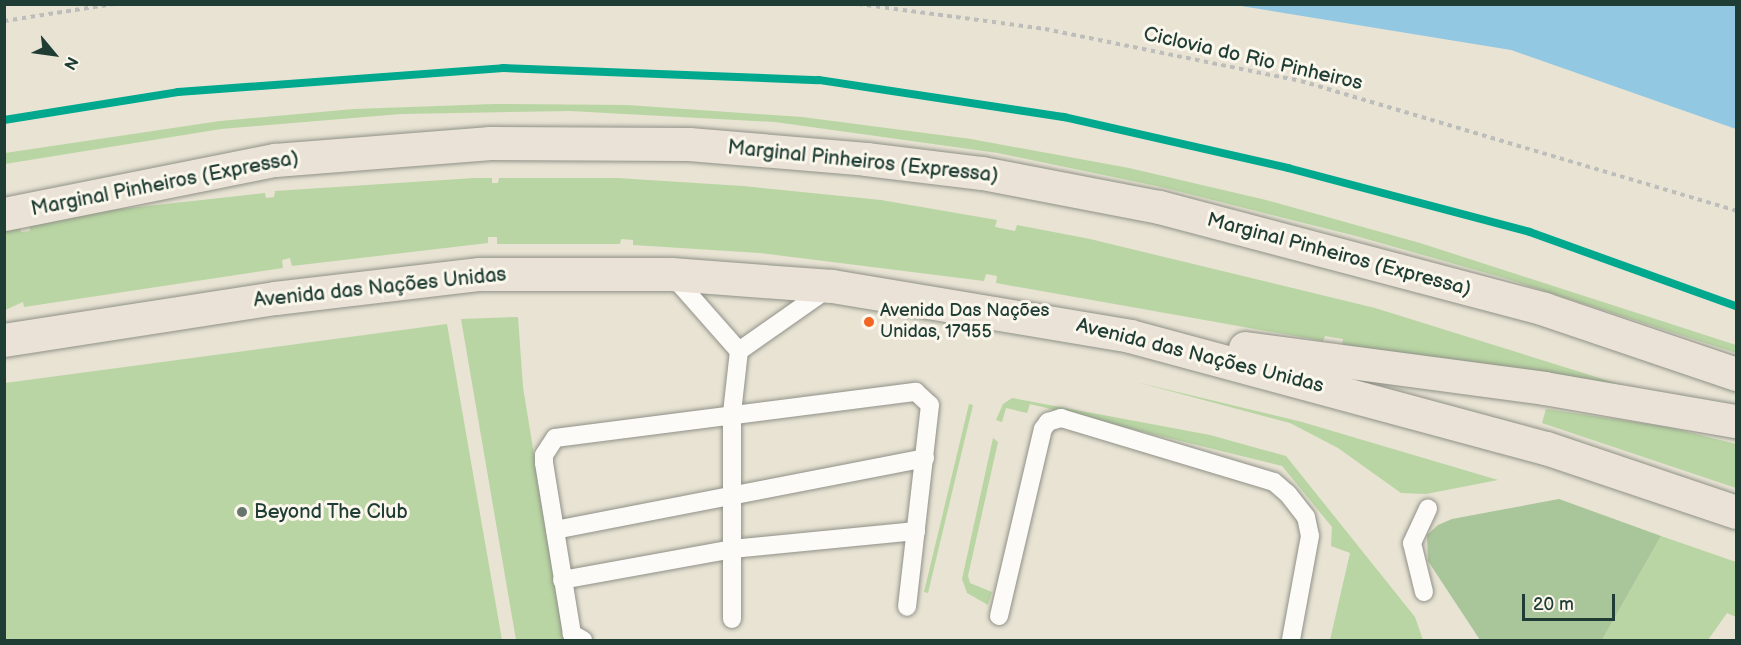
<!DOCTYPE html>
<meta charset="utf-8">
<style>
body{margin:0}
#map{position:relative;width:1741px;height:645px;overflow:hidden;background:#e8e3d3;font-family:"Balsamiq Sans",sans-serif}
div>[style]{position:absolute}
.green>*{inset:0;background:#b9d5a3}
.forest>*{inset:0;background:#a9c59a}
.water>*{inset:0;background:#93c8e2}
.path>*{height:4px;margin-top:-2px;transform-origin:0;background:repeating-linear-gradient(90deg,#bdbebb 0 4.5px,transparent 0 9px)}
.roads{filter:drop-shadow(0 0 2px #8f9188) drop-shadow(0 0 2px #8f9188)}
.lane>*{height:18px;margin:-9px;padding:0 9px;transform-origin:9px;border-radius:9px;background:#fcfbf8}
.highway>*{height:33px;margin:-16.5px;padding:0 16.5px;transform-origin:16.5px;border-radius:16.5px;background:#eae2d6}
.rail-1>*{height:8px;margin:-4px;padding:0 4px;transform-origin:4px;border-radius:4px;background:#00a88e}
.dots>*{width:16px;height:16px;translate:-50% -50%;box-sizing:border-box;border:3px solid #fbf7ec;border-radius:50%}
span{translate:-50% -50%;white-space:nowrap;text-align:center;line-height:1.15;-webkit-text-stroke:6px #fbf7ec;paint-order:stroke}
.bus-label{font-size:18px;color:#1f3d34}
.left{translate:0 -50%;text-align:left}
.street-label{font-size:20px;color:#1f3d34}
.poi-label{font-size:20px;color:#1f3d34}
.frame{position:absolute;inset:0;border:6px solid #1f3d34;pointer-events:none}
.north{position:absolute;left:24px;top:24px;width:60px;height:60px;-webkit-text-stroke:4px #fbf7ec;paint-order:stroke;rotate:119deg;font-size:16px;font-weight:700;line-height:24px;text-align:center;color:#1f3d34}
.north::after{content:'';display:block;margin:auto;width:21px;height:27px;background:#1f3d34;clip-path:polygon(50% 0,100% 100%,50% 72%,0 100%)}
.scale{position:absolute;left:1522px;top:594px;width:93px;height:27px;box-sizing:border-box;border:3px solid #1f3d34;border-top:0;padding-left:8px;font-size:18px;line-height:21px;white-space:nowrap;color:#1f3d34;-webkit-text-stroke:4px #fbf7ec;paint-order:stroke}
</style>
<div id="map">
<div class="green">
<i style="clip-path:polygon(494px 104px,627px 105px,802px 117px,971px 139px,1129px 168px,1266px 200px,1420px 243px,1736px 345px,1736px 353px,1504px 278px,1356px 236px,1161px 187px,998px 153px,775px 122px,570px 111px,401px 114px,221px 129px,5px 164px,5px 153px,220px 121px,354px 109px)"></i>
<i style="clip-path:polygon(474px 178px,492px 178px,492px 183px,498px 183px,499px 178px,617px 178px,743px 186px,881px 200px,962px 214px,997px 220px,995px 227px,1015px 231px,1017px 225px,1090px 239px,1375px 308px,1638px 390px,1342px 345px,1343px 339px,1325px 336px,1323px 341px,996px 283px,997px 276px,986px 274px,984px 281px,760px 253px,633px 245px,633px 240px,621px 239px,620px 244px,497px 244px,497px 237px,488px 237px,488px 243px,292px 266px,290px 258px,282px 260px,283px 268px,24px 307px,23px 302px,5px 310px,5px 224px,20px 221px,21px 232px,30px 231px,29px 219px,265px 193px,266px 198px,274px 197px,275px 191px)"></i>
<i style="clip-path:polygon(518px 317px,523px 387px,564px 640px,516px 640px,461px 319px)"></i>
<i style="clip-path:polygon(447px 324px,502px 640px,5px 640px,5px 383px)"></i>
<i style="clip-path:polygon(1136px 382px,1302px 422px,1498px 480px,1426px 494px,1401px 493px,1338px 448px,1290px 423px)"></i>
<i style="clip-path:polygon(1012px 398px,1210px 435px,1286px 456px,1415px 617px,1423px 640px,1330px 640px,1350px 553px,1331px 546px,1332px 527px,1282px 466px,1030px 404px,1027px 413px,1006px 408px,1002px 422px,996px 420px,1003px 404px)"></i>
<i style="clip-path:polygon(969px 404px,973px 405px,928px 593px,924px 592px)"></i>
<i style="clip-path:polygon(1546px 409px,1668px 427px,1736px 444px,1736px 488px,1542px 423px)"></i>
<i style="clip-path:polygon(993px 438px,998px 442px,968px 576px,970px 583px,992px 592px,988px 605px,967px 593px,962px 579px)"></i>
<i style="clip-path:polygon(1661px 536px,1736px 562px,1736px 617px,1727px 613px,1708px 640px,1602px 640px)"></i>
</div>
<div class="forest">
<i style="clip-path:polygon(1559px 499px,1661px 536px,1602px 640px,1480px 640px,1428px 561px,1427px 535px,1438px 525px,1452px 519px)"></i>
</div>
<div class="water">
<i style="clip-path:polygon(1235px 5px,1736px 5px,1736px 129px,1511px 50px)"></i>
</div>
<div class="path">
<i style="left:858px;top:4px;width:189px;rotate:7.6deg"></i>
<i style="left:1045px;top:29px;width:261px;rotate:11.5deg"></i>
<i style="left:1301px;top:81px;width:454px;rotate:16.6deg"></i>
<i style="left:4px;top:21px;width:111px;rotate:-8.8deg"></i>
</div>
<div class="roads">
<div class="lane">
<i style="left:671px;top:274px;width:103px;rotate:48.6deg"></i>
<i style="left:555px;top:530px;width:377px;rotate:-11deg"></i>
<i style="left:562px;top:580px;width:173px;rotate:-10.3deg"></i>
<i style="left:732px;top:549px;width:185px;rotate:-5.6deg"></i>
<i style="left:1424px;top:592px;width:50px;rotate:-103.8deg"></i>
<i style="left:1412px;top:543px;width:38px;rotate:-65deg"></i>
<i style="left:999px;top:616px;width:192px;rotate:-76.8deg"></i>
<i style="left:1043px;top:429px;width:9px;rotate:-54deg"></i>
<i style="left:1048px;top:422px;width:14px;rotate:-17deg"></i>
<i style="left:1061px;top:418px;width:222px;rotate:16.7deg"></i>
<i style="left:1274px;top:482px;width:18px;rotate:41deg"></i>
<i style="left:1288px;top:494px;width:29px;rotate:52deg"></i>
<i style="left:1306px;top:517px;width:19px;rotate:78deg"></i>
<i style="left:1310px;top:536px;width:106px;rotate:100.4deg"></i>
<i style="left:732px;top:619px;width:206px;rotate:-90deg"></i>
<i style="left:732px;top:413px;width:62px;rotate:-83.6deg"></i>
<i style="left:739px;top:351px;width:110px;rotate:-35deg"></i>
<i style="left:583px;top:640px;width:13px;rotate:-151deg"></i>
<i style="left:572px;top:634px;width:173px;rotate:-99.3deg"></i>
<i style="left:544px;top:463px;width:8px;rotate:-90deg"></i>
<i style="left:544px;top:455px;width:20px;rotate:-57deg"></i>
<i style="left:555px;top:438px;width:364px;rotate:-7.3deg"></i>
<i style="left:916px;top:392px;width:19px;rotate:43deg"></i>
<i style="left:930px;top:405px;width:203px;rotate:96.5deg"></i>
</div>
<div class="highway">
<i style="left:4px;top:214px;width:276px;rotate:-11.3deg"></i>
<i style="left:275px;top:160px;width:216px;rotate:-4.5deg"></i>
<i style="left:490px;top:143px;width:199px;rotate:0.3deg"></i>
<i style="left:689px;top:144px;width:178px;rotate:4.8deg"></i>
<i style="left:866px;top:159px;width:117px;rotate:6.9deg"></i>
<i style="left:982px;top:173px;width:180px;rotate:10.9deg"></i>
<i style="left:1159px;top:207px;width:398px;rotate:14.8deg"></i>
<i style="left:1544px;top:309px;width:203px;rotate:18.7deg"></i>
<i style="left:4px;top:340px;width:274px;rotate:-8.8deg"></i>
<i style="left:275px;top:298px;width:206px;rotate:-6.7deg"></i>
<i style="left:480px;top:274px;width:191px"></i>
<i style="left:671px;top:274px;width:161px;rotate:4.3deg"></i>
<i style="left:832px;top:286px;width:302px;rotate:9.5deg"></i>
<i style="left:1130px;top:336px;width:431px;rotate:15.1deg"></i>
<i style="left:1546px;top:448px;width:200px;rotate:18.6deg"></i>
<i style="left:1245px;top:348px;width:302px;rotate:7.6deg"></i>
<i style="left:1544px;top:388px;width:195px;rotate:9.8deg"></i>
</div>
</div>
<div class="rail-1">
<i style="left:4px;top:120px;width:176px;rotate:-9.1deg"></i>
<i style="left:178px;top:92px;width:326px;rotate:-4.2deg"></i>
<i style="left:503px;top:68px;width:316px;rotate:2.2deg"></i>
<i style="left:819px;top:80px;width:248px;rotate:8.6deg"></i>
<i style="left:1064px;top:117px;width:230px;rotate:12.8deg"></i>
<i style="left:1288px;top:168px;width:250px;rotate:14.8deg"></i>
<i style="left:1530px;top:232px;width:219px;rotate:19.8deg"></i>
</div>
<div class="dots">
<i style="left:869px;top:322px;background:#f26522"></i>
<i style="left:242px;top:512px;background:#65776c"></i>
</div>
<div class="bus-label">
<span class="left" style="left:880px;top:322px">Avenida Das Nações<br>Unidas, 17955</span>
</div>
<div class="street-label">
<span style="left:1253px;top:59px;rotate:13deg">Ciclovia do Rio Pinheiros</span>
<span style="left:863px;top:162px;rotate:6deg">Marginal Pinheiros (Expressa)</span>
<span style="left:165px;top:184px;rotate:-11deg">Marginal Pinheiros (Expressa)</span>
<span style="left:1339px;top:255px;rotate:15deg">Marginal Pinheiros (Expressa)</span>
<span style="left:380px;top:288px;rotate:-6deg">Avenida das Nações Unidas</span>
<span style="left:1200px;top:356px;rotate:14deg">Avenida das Nações Unidas</span>
</div>
<div class="poi-label">
<span class="left" style="left:254px;top:512px">Beyond The Club</span>
</div>
<div class="frame"></div>
<div class="north">N</div>
<div class="scale">20 m</div>
</div>
